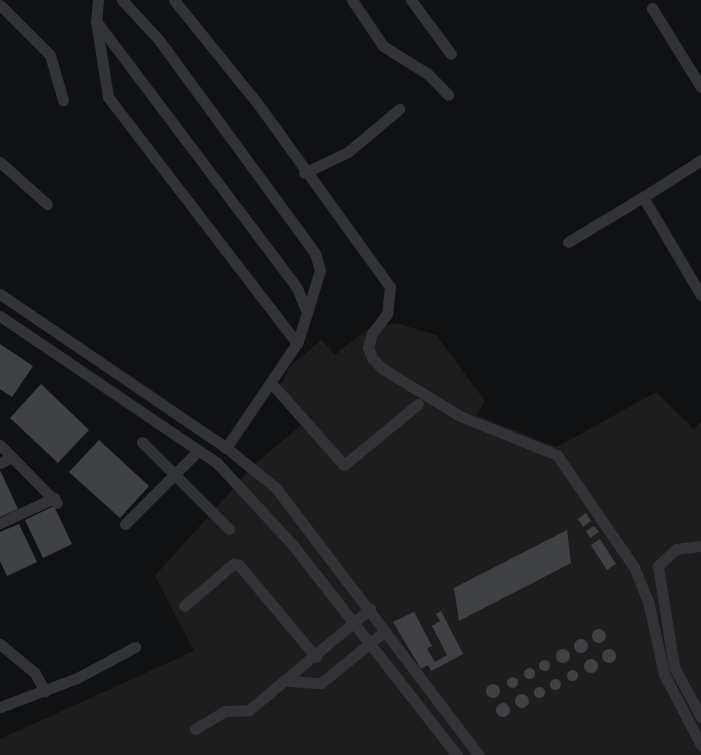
<!DOCTYPE html>
<style>
body{margin:0}
#map{position:relative;width:701px;height:755px;overflow:hidden;background:#101112;font-family:Quicksand,sans-serif}
div>[style]{position:absolute}
.built>*{inset:0;background:#1d1d1e}
.building>*{inset:0;background:#3f4145}
.round{border-radius:50%}
.minor>*{height:11px;margin:-5.5px;padding:0 5.5px;transform-origin:5.5px;border-radius:5.5px;background:#323336}
span{translate:-50% -50%;white-space:nowrap;text-align:center;line-height:1.15;-webkit-text-stroke:4px #0b0c0d;paint-order:stroke}
</style>
<div id="map">
<div class="built">
<i style="clip-path:polygon(396px 323px,436px 335px,485px 401px,477px 415px,557px 447px,656px 392px,694px 429px,701px 422px,701px 755px,0 755px,0 739px,194px 651px,155px 576px,255px 464px,308px 419px,280px 385px,290px 367px,321px 340px,335px 355px,366px 330px)"></i>
</div>
<div class="building">
<i style="clip-path:polygon(0 344px,33px 366px,12px 397px,0 389px)"></i>
<i style="clip-path:polygon(41px 384px,89px 430px,58px 463px,10px 418px)"></i>
<i style="clip-path:polygon(99px 440px,149px 486px,120px 518px,69px 472px)"></i>
<i style="clip-path:polygon(0 470px,18px 509px,0 517px)"></i>
<i style="clip-path:polygon(54px 506px,72px 544px,43px 558px,25px 520px)"></i>
<i style="clip-path:polygon(586px 513px,591px 521px,583px 527px,578px 519px)"></i>
<i style="clip-path:polygon(19px 524px,37px 562px,7px 576px,0 561px,0 532px)"></i>
<i style="clip-path:polygon(594px 526px,599px 532px,590px 538px,586px 531px)"></i>
<i style="clip-path:polygon(567px 530px,571px 563px,459px 621px,454px 588px)"></i>
<i style="clip-path:polygon(600px 539px,616px 564px,607px 570px,591px 545px)"></i>
<i style="clip-path:polygon(441px 611px,463px 654px,431px 671px,428px 665px,421px 669px,393px 622px,414px 612px,432px 646px,427px 649px,435px 662px,447px 655px,432px 626px,440px 621px,436px 614px)"></i>
<i class="round" style="left:592px;top:629px;width:14px;height:14px"></i>
<i class="round" style="left:574px;top:639px;width:14px;height:14px"></i>
<i class="round" style="left:602px;top:649px;width:14px;height:14px"></i>
<i class="round" style="left:556px;top:649px;width:14px;height:14px"></i>
<i class="round" style="left:584px;top:659px;width:14px;height:14px"></i>
<i class="round" style="left:538.5px;top:659.5px;width:11px;height:11px"></i>
<i class="round" style="left:523.5px;top:667.5px;width:11px;height:11px"></i>
<i class="round" style="left:566.5px;top:669.5px;width:11px;height:11px"></i>
<i class="round" style="left:506.5px;top:676.5px;width:11px;height:11px"></i>
<i class="round" style="left:549.5px;top:678.5px;width:11px;height:11px"></i>
<i class="round" style="left:486px;top:684px;width:14px;height:14px"></i>
<i class="round" style="left:533.5px;top:686.5px;width:11px;height:11px"></i>
<i class="round" style="left:515px;top:694px;width:14px;height:14px"></i>
<i class="round" style="left:496px;top:703px;width:14px;height:14px"></i>
</div>
<div class="minor">
<i style="left:98px;top:0;width:21px;rotate:95deg"></i>
<i style="left:96px;top:21px;width:77px;rotate:81deg"></i>
<i style="left:108px;top:97px;width:310px;rotate:52.5deg"></i>
<i style="left:122px;top:0;width:54px;rotate:47.2deg"></i>
<i style="left:159px;top:40px;width:264px;rotate:53.8deg"></i>
<i style="left:315px;top:253px;width:18px;rotate:74deg"></i>
<i style="left:320px;top:270px;width:45px;rotate:106.8deg"></i>
<i style="left:174px;top:0;width:134px;rotate:51.1deg"></i>
<i style="left:258px;top:104px;width:226px;rotate:54.2deg"></i>
<i style="left:390px;top:287px;width:27px;rotate:96deg"></i>
<i style="left:387px;top:314px;width:24px;rotate:128deg"></i>
<i style="left:372px;top:333px;width:15px;rotate:106deg"></i>
<i style="left:368px;top:347px;width:12px;rotate:70deg"></i>
<i style="left:372px;top:358px;width:16px;rotate:45deg"></i>
<i style="left:383px;top:369px;width:90px;rotate:31.4deg"></i>
<i style="left:460px;top:416px;width:105px;rotate:21.9deg"></i>
<i style="left:557px;top:455px;width:136px;rotate:55.5deg"></i>
<i style="left:634px;top:567px;width:37px;rotate:68deg"></i>
<i style="left:648px;top:601px;width:75px;rotate:77.6deg"></i>
<i style="left:664px;top:674px;width:80px;rotate:62.5deg"></i>
<i style="left:352px;top:0;width:55px;rotate:56deg"></i>
<i style="left:383px;top:46px;width:53px;rotate:31.9deg"></i>
<i style="left:428px;top:74px;width:29px;rotate:46deg"></i>
<i style="left:411px;top:0;width:67px;rotate:53.5deg"></i>
<i style="left:0;top:5px;width:71px;rotate:45deg"></i>
<i style="left:50px;top:55px;width:47px;rotate:73.9deg"></i>
<i style="left:652px;top:8px;width:93px;rotate:58.2deg"></i>
<i style="left:96px;top:21px;width:334px;rotate:53deg"></i>
<i style="left:297px;top:288px;width:27px;rotate:68deg"></i>
<i style="left:307px;top:313px;width:32px;rotate:108deg"></i>
<i style="left:297px;top:343px;width:127px;rotate:124.1deg"></i>
<i style="left:0;top:162px;width:63px;rotate:41.8deg"></i>
<i style="left:304px;top:173px;width:49px;rotate:-25.5deg"></i>
<i style="left:348px;top:152px;width:67px;rotate:-40.1deg"></i>
<i style="left:643px;top:197px;width:69px;rotate:-32.5deg"></i>
<i style="left:568px;top:242px;width:87px;rotate:-31deg"></i>
<i style="left:643px;top:197px;width:114px;rotate:59.4deg"></i>
<i style="left:0;top:294px;width:276px;rotate:34.2deg"></i>
<i style="left:228px;top:449px;width:62px;rotate:39.1deg"></i>
<i style="left:276px;top:488px;width:335px;rotate:52.8deg"></i>
<i style="left:0;top:316px;width:262px;rotate:34.1deg"></i>
<i style="left:217px;top:463px;width:110px;rotate:47.2deg"></i>
<i style="left:292px;top:544px;width:268px;rotate:52deg"></i>
<i style="left:272px;top:384px;width:108px;rotate:48.4deg"></i>
<i style="left:344px;top:465px;width:96px;rotate:-39.5deg"></i>
<i style="left:142px;top:442px;width:123px;rotate:45deg"></i>
<i style="left:0;top:445px;width:81px;rotate:45.5deg"></i>
<i style="left:0;top:463px;width:13px;rotate:-27deg"></i>
<i style="left:0;top:523px;width:60px;rotate:-24.8deg"></i>
<i style="left:125px;top:524px;width:103px;rotate:-45deg"></i>
<i style="left:701px;top:546px;width:25px;rotate:173deg"></i>
<i style="left:676px;top:549px;width:25px;rotate:137deg"></i>
<i style="left:658px;top:566px;width:102px;rotate:81deg"></i>
<i style="left:674px;top:667px;width:57px;rotate:61.6deg"></i>
<i style="left:184px;top:606px;width:65px;rotate:-40.6deg"></i>
<i style="left:233px;top:564px;width:6px;rotate:9deg"></i>
<i style="left:239px;top:565px;width:120px;rotate:50.1deg"></i>
<i style="left:0;top:644px;width:45px;rotate:39.6deg"></i>
<i style="left:35px;top:673px;width:21px;rotate:62deg"></i>
<i style="left:289px;top:681px;width:32px;rotate:4deg"></i>
<i style="left:321px;top:683px;width:82px;rotate:-39.1deg"></i>
<i style="left:0;top:707px;width:82px;rotate:-20.6deg"></i>
<i style="left:77px;top:678px;width:66px;rotate:-28.1deg"></i>
<i style="left:195px;top:729px;width:35px;rotate:-31deg"></i>
<i style="left:225px;top:711px;width:24px;rotate:-2deg"></i>
<i style="left:249px;top:710px;width:158px;rotate:-39.9deg"></i>
</div>
</div>
